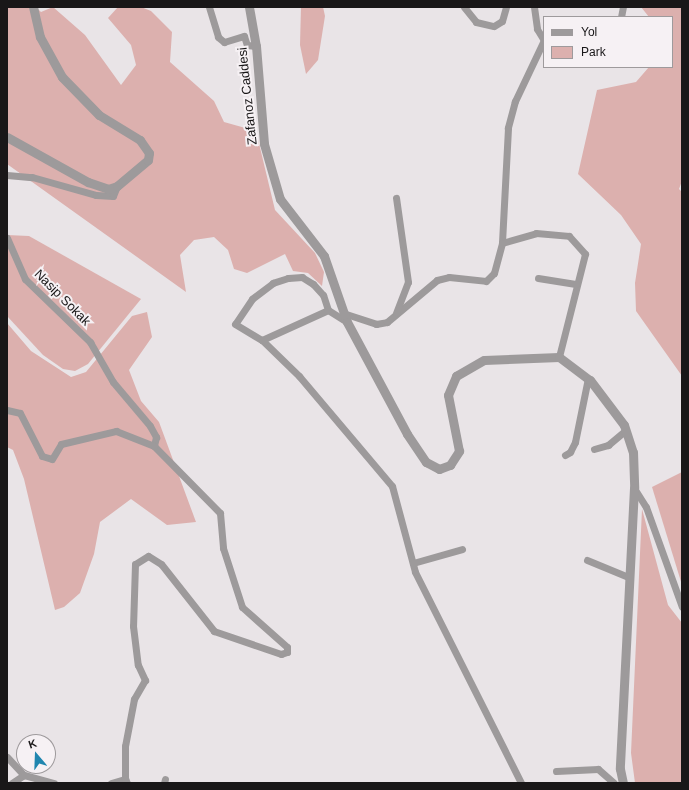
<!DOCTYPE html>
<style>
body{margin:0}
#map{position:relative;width:689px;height:790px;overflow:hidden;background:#e9e4e7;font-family:Helvetica,sans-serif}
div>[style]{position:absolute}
.green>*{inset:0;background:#dcb0ae}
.minor>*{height:7px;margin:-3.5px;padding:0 3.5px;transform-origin:3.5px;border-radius:3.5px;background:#9d9a9b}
.tertiary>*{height:9px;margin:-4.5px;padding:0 4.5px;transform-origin:4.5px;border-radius:4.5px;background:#9d9a9b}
span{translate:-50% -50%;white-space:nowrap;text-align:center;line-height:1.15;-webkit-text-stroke:4px #f6f1f4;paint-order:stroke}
.street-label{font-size:13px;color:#191718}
.frame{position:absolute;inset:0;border:8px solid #191718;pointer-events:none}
.legend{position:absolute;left:543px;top:16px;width:130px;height:52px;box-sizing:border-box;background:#f6f1f4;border:1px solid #9e9a9c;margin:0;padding:5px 7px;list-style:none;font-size:12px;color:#191718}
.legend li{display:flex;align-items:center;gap:8px;height:20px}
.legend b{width:20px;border:1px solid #9e9a9c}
.north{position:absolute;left:16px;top:734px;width:40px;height:40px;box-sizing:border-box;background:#f6f1f4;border:1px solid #9e9a9c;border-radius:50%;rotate:341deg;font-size:11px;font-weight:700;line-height:16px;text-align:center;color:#191718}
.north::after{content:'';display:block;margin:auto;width:14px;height:18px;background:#2086af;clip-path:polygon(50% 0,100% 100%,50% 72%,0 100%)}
</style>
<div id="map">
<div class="green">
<i style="clip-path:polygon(7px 7px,36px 7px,41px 12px,53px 7px,85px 35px,121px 85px,136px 65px,131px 45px,108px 18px,118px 7px,141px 7px,151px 11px,172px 32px,170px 62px,214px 101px,224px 122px,256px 131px,275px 210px,315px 253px,324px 272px,322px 286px,308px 273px,293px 271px,285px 254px,247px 273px,234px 269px,228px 250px,214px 237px,194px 240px,180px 255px,186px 292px,7px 164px)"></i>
<i style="clip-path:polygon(301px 7px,323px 7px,325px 16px,318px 60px,306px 74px,300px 45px)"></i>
<i style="clip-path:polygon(641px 7px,682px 7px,682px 181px,679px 189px,682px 192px,682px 376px,636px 311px,635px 283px,641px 244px,621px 215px,578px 174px,597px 90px,636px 82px,649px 67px,672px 67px,672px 17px,649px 17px)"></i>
<i style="clip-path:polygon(7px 235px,29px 236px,141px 299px,88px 364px,75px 371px,63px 369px,43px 355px,7px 316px)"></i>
<i style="clip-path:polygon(147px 312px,152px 337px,129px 370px,141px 401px,159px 422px,196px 522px,167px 525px,131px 499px,100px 522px,94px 554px,80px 593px,64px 607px,55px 610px,24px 479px,13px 450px,7px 447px,7px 323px,31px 351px,71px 377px,86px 372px,132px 316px)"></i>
<i style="clip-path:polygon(682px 472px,682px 585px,652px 487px)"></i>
<i style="clip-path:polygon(642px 509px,668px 605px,682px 623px,682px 783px,635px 783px,631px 753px)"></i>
</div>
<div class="minor">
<i style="left:209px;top:7px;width:31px;rotate:73deg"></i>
<i style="left:218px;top:37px;width:8px;rotate:40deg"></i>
<i style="left:224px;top:42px;width:21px;rotate:-17deg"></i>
<i style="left:244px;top:36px;width:9px;rotate:72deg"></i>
<i style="left:247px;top:45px;width:9px;rotate:6deg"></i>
<i style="left:464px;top:7px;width:19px;rotate:51deg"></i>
<i style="left:476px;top:22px;width:18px;rotate:13deg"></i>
<i style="left:494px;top:26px;width:9px;rotate:-32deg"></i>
<i style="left:502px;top:21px;width:15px;rotate:-74deg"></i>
<i style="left:534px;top:7px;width:22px;rotate:82deg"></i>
<i style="left:537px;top:29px;width:13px;rotate:58deg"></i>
<i style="left:621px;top:17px;width:10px;rotate:-79deg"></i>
<i style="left:544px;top:40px;width:68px;rotate:115.4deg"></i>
<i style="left:515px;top:101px;width:28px;rotate:105deg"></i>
<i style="left:508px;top:128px;width:115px;rotate:93deg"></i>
<i style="left:502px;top:243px;width:35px;rotate:-16deg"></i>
<i style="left:536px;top:233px;width:33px;rotate:5deg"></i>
<i style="left:569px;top:236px;width:24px;rotate:48deg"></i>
<i style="left:585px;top:254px;width:106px;rotate:104.2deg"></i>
<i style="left:7px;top:175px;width:25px;rotate:5deg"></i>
<i style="left:32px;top:177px;width:66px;rotate:15.7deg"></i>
<i style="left:96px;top:195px;width:17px;rotate:3deg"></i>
<i style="left:113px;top:196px;width:11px;rotate:-68deg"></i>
<i style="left:7px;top:238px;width:45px;rotate:66.3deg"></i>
<i style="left:25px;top:279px;width:91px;rotate:44.1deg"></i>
<i style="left:90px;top:342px;width:46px;rotate:60.1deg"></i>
<i style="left:113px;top:382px;width:57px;rotate:49.9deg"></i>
<i style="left:150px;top:426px;width:13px;rotate:61deg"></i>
<i style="left:156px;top:437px;width:9px;rotate:103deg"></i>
<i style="left:154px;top:446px;width:94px;rotate:45.4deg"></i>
<i style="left:220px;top:513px;width:35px;rotate:85deg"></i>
<i style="left:223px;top:548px;width:62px;rotate:72.1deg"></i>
<i style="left:242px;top:607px;width:60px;rotate:41.6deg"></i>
<i style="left:287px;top:647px;width:5px;rotate:90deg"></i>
<i style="left:287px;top:652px;width:6px;rotate:162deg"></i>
<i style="left:281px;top:654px;width:71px;rotate:-161.1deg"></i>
<i style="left:214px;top:631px;width:85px;rotate:-128.3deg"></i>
<i style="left:161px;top:564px;width:15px;rotate:-148deg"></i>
<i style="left:148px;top:556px;width:15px;rotate:148deg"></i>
<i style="left:135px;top:564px;width:62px;rotate:91.8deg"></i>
<i style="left:133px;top:626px;width:39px;rotate:83deg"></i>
<i style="left:138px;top:665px;width:17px;rotate:65deg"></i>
<i style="left:145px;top:680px;width:22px;rotate:120deg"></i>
<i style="left:134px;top:699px;width:48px;rotate:100.8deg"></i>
<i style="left:125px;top:746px;width:33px;rotate:90deg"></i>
<i style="left:538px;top:278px;width:38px;rotate:9deg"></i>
<i style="left:328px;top:310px;width:16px;rotate:-108deg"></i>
<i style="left:323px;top:295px;width:15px;rotate:-132deg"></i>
<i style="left:313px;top:284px;width:13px;rotate:-148deg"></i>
<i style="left:302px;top:277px;width:14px;rotate:176deg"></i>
<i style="left:288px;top:278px;width:16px;rotate:162deg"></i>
<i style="left:273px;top:283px;width:26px;rotate:143deg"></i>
<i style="left:252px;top:299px;width:30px;rotate:124deg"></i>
<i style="left:235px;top:324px;width:31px;rotate:31deg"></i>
<i style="left:262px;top:340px;width:72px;rotate:-24.4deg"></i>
<i style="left:328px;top:310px;width:22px;rotate:32deg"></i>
<i style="left:343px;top:313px;width:35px;rotate:18deg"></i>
<i style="left:376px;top:324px;width:11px;rotate:-10deg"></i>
<i style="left:387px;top:322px;width:65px;rotate:-40deg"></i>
<i style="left:437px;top:280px;width:12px;rotate:-14deg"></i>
<i style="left:449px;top:277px;width:37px;rotate:6deg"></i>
<i style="left:486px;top:281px;width:11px;rotate:-45deg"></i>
<i style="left:494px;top:273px;width:31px;rotate:-75deg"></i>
<i style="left:396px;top:313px;width:33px;rotate:-69deg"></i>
<i style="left:408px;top:282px;width:85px;rotate:-98.1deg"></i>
<i style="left:262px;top:340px;width:52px;rotate:44.2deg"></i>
<i style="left:299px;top:376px;width:144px;rotate:49.8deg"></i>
<i style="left:392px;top:486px;width:89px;rotate:75deg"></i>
<i style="left:415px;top:572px;width:236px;rotate:63.3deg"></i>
<i style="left:7px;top:410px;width:13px;rotate:13deg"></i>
<i style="left:20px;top:413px;width:48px;rotate:62.9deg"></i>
<i style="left:42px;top:456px;width:10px;rotate:17deg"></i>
<i style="left:52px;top:459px;width:17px;rotate:-59deg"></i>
<i style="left:61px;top:444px;width:57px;rotate:-13.3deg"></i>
<i style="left:116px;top:431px;width:41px;rotate:21.5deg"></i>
<i style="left:594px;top:449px;width:15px;rotate:-16deg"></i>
<i style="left:608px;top:445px;width:23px;rotate:-40deg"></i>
<i style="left:565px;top:455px;width:6px;rotate:-31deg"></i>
<i style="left:570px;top:452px;width:11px;rotate:-63deg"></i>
<i style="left:575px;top:442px;width:65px;rotate:-78.5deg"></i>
<i style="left:634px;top:488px;width:22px;rotate:58deg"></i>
<i style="left:646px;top:507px;width:106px;rotate:70.2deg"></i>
<i style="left:587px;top:560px;width:44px;rotate:22.5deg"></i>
<i style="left:413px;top:563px;width:51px;rotate:-15.9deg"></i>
<i style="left:7px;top:757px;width:25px;rotate:47deg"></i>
<i style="left:556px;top:771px;width:42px;rotate:-2.7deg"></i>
<i style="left:598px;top:769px;width:21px;rotate:41deg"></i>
<i style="left:12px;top:783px;width:14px;rotate:-34deg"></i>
<i style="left:24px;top:775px;width:31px;rotate:15deg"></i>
<i style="left:111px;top:783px;width:15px;rotate:-16deg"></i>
<i style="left:125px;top:779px;width:4px;rotate:63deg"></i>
<i style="left:164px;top:783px;width:4px;rotate:-76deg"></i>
</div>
<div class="tertiary">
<i style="left:249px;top:7px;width:40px;rotate:80deg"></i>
<i style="left:256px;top:46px;width:98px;rotate:85.3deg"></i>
<i style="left:264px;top:144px;width:57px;rotate:73.8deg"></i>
<i style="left:280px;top:199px;width:72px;rotate:52.3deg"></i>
<i style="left:324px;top:256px;width:70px;rotate:70.8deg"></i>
<i style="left:347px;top:322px;width:127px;rotate:61.8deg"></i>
<i style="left:407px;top:434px;width:34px;rotate:56deg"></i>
<i style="left:426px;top:462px;width:15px;rotate:28deg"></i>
<i style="left:439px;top:469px;width:12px;rotate:-20deg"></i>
<i style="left:450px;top:465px;width:17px;rotate:-57deg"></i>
<i style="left:459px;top:451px;width:57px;rotate:-101.1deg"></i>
<i style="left:448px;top:395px;width:21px;rotate:-67deg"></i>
<i style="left:456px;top:376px;width:32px;rotate:-30deg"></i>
<i style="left:484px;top:360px;width:75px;rotate:-2.3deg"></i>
<i style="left:559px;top:357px;width:39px;rotate:37deg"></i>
<i style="left:590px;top:380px;width:56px;rotate:52.9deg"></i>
<i style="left:624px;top:425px;width:28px;rotate:72deg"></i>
<i style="left:633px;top:452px;width:36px;rotate:88deg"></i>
<i style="left:634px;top:488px;width:281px;rotate:92.9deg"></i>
<i style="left:620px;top:769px;width:14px;rotate:78deg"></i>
<i style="left:7px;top:137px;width:93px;rotate:29.1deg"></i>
<i style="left:88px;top:182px;width:21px;rotate:19deg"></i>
<i style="left:108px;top:189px;width:9px;rotate:-18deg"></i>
<i style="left:117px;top:186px;width:40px;rotate:-40deg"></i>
<i style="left:148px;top:160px;width:7px;rotate:-82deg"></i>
<i style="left:149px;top:153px;width:16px;rotate:-125deg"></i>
<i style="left:140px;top:140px;width:48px;rotate:-148.6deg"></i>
<i style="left:99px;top:115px;width:53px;rotate:-134.2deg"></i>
<i style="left:62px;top:77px;width:46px;rotate:-118.8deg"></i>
<i style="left:40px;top:37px;width:31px;rotate:-103deg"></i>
</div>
<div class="street-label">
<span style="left:248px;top:96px;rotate:-96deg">Zafanoz Caddesi</span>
<span style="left:62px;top:298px;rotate:45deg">Nasip Sokak</span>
</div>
<div class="frame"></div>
<ul class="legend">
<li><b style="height:5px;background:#9d9a9b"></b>Yol</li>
<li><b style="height:11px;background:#dcb0ae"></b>Park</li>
</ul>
<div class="north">K</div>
</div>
